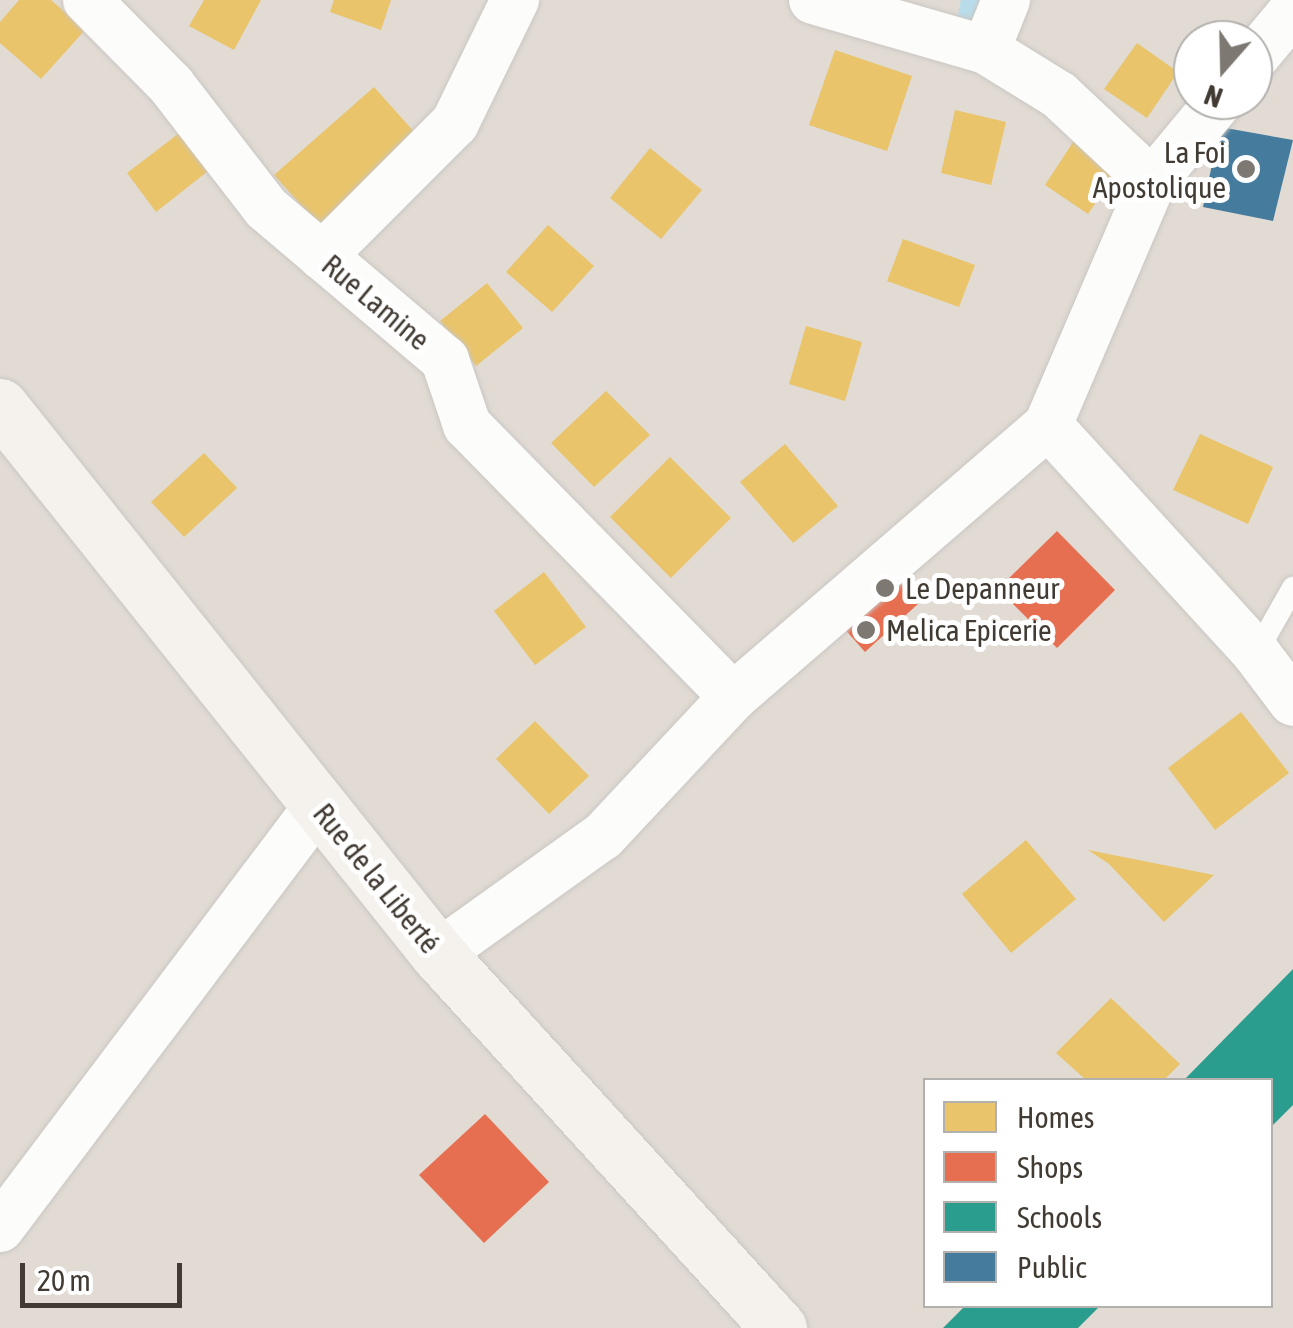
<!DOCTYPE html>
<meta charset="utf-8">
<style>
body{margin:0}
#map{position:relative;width:1293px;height:1328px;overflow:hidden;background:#eeeae6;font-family:"Asap Condensed",sans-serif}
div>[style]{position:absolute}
.residential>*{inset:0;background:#e1dbd4}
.homes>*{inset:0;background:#e9c46a}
.shops>*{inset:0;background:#e76f51}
.schools>*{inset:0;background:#2a9d8f}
.public>*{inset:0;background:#457b9d}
.stream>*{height:18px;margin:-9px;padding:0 9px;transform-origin:9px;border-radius:9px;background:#b9dcea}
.roads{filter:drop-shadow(0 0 2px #cac6c2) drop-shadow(0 0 2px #cac6c2)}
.lane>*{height:22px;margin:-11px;padding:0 11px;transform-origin:11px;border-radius:11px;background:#fcfcfb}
.street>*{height:48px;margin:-24px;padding:0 24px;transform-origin:24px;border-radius:24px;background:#fcfcfb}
.secondary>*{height:55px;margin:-27.5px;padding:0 27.5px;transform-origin:27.5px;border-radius:27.5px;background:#f5f2ed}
.dots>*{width:28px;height:28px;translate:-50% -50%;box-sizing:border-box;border:5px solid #fff;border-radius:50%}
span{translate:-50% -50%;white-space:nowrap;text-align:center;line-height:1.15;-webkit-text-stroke:10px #fff;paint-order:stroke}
.poi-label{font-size:30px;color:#423b34}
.right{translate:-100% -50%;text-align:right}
.left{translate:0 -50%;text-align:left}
.street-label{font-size:30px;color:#423b34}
.legend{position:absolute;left:923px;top:1078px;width:350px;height:230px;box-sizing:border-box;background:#fff;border:2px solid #b3b1ae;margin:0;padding:12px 18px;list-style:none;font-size:30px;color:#423b34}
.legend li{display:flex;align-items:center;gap:20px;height:50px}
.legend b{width:50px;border:2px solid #b3b1ae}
.north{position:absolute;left:1173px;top:20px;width:100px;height:100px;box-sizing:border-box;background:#fff;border:2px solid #b3b1ae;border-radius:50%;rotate:200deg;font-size:28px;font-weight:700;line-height:40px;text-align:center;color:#423b34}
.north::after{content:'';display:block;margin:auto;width:35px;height:45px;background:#7e7872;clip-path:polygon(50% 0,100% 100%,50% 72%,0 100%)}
.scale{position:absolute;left:20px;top:1263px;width:162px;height:45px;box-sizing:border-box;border:5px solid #423b34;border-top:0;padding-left:12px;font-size:30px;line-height:35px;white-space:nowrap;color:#423b34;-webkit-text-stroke:8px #fff;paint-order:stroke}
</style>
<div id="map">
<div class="residential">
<i style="clip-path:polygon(evenodd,0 0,1293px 0,1293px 1328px,0 1328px,0 0,1193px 40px,1253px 40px,1253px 100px,1193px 100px,1193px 40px,0 0,926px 1080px,1270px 1080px,1270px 1306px,926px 1306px,926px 1080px)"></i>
</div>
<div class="homes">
<i style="clip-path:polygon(19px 0,51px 0,85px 30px,41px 79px,0 43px,0 22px)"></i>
<i style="clip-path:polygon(204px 0,261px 0,234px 50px,189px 26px)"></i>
<i style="clip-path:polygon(334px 0,391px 0,381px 30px,330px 12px)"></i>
<i style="clip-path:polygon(1137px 43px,1178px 72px,1147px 118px,1104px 89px)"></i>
<i style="clip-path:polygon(835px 50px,912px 76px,887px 151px,809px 125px)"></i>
<i style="clip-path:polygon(374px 87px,425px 144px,324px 231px,274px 175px)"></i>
<i style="clip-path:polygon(955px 110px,1006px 122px,991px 185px,941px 173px)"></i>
<i style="clip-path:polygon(182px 131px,212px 168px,156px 212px,127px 173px)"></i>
<i style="clip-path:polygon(1075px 139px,1119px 168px,1088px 214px,1045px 185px)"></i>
<i style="clip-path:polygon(650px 148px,702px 190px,661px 239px,610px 198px)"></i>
<i style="clip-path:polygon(548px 225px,594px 266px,552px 312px,506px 272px)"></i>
<i style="clip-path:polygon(903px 239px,975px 265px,959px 307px,887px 281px)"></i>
<i style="clip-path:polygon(487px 283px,523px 328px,476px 366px,440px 321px)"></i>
<i style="clip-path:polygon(806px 326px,862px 342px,845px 401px,789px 384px)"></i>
<i style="clip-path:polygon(606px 391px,650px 435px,594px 487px,551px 443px)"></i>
<i style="clip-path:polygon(1200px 434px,1273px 467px,1248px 524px,1173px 490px)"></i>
<i style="clip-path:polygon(785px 444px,838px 506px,793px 543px,740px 482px)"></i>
<i style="clip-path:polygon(204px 453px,237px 488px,184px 537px,151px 502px)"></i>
<i style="clip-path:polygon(670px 457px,731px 518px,671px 578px,610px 517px)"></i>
<i style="clip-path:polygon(544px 572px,586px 627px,535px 665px,494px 611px)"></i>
<i style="clip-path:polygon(1241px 712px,1289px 773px,1215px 830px,1168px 768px)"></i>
<i style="clip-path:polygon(535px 721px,589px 776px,549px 814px,496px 759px)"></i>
<i style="clip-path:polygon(1026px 840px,1076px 899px,1011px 953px,962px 894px)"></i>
<i style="clip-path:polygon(1088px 850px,1214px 875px,1164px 922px,1109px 864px)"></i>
<i style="clip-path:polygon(1111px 998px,1180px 1064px,1164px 1080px,1086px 1080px,1056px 1053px)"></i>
</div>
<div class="shops">
<i style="clip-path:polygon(1057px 531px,1115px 590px,1057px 648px,998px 589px)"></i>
<i style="clip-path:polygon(888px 568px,918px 604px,865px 652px,834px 617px)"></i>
<i style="clip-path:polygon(485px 1114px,549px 1182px,484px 1243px,419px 1175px)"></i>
</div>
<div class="schools">
<i style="clip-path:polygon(1293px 969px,1293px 1105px,1270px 1128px,1270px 1080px,1184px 1080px)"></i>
<i style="clip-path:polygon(965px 1306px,1100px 1306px,1078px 1328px,943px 1328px)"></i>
</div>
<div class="public">
<i style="clip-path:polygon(1220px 127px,1293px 140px,1273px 221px,1203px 207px)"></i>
</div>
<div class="stream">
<i style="left:970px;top:0;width:21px;rotate:101deg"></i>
<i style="left:966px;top:21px;width:23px;rotate:61deg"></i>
</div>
<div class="roads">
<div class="lane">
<i style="left:1256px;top:653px;width:75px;rotate:-60.4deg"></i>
</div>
<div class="street">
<i style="left:87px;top:0;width:120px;rotate:45.3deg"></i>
<i style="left:171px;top:85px;width:155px;rotate:52.3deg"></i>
<i style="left:266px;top:208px;width:235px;rotate:40.3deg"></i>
<i style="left:445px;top:360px;width:69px;rotate:71.3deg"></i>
<i style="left:467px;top:425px;width:380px;rotate:45.6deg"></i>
<i style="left:813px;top:0;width:180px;rotate:16.1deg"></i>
<i style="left:986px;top:50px;width:86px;rotate:31.7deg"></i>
<i style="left:1059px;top:95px;width:127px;rotate:43.1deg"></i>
<i style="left:986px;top:50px;width:54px;rotate:-68.2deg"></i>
<i style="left:1253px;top:59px;width:62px;rotate:-50.2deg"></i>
<i style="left:322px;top:256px;width:188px;rotate:-45deg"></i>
<i style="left:455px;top:123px;width:137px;rotate:-64deg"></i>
<i style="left:1048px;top:425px;width:264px;rotate:-66.8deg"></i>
<i style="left:1152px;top:182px;width:107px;rotate:-50.3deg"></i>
<i style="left:438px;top:954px;width:203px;rotate:-35.6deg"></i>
<i style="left:603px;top:836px;width:190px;rotate:-46.9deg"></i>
<i style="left:733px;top:697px;width:416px;rotate:-40.8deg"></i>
<i style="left:1048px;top:425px;width:309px;rotate:47.6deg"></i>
<i style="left:1256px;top:653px;width:61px;rotate:52.9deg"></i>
<i style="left:0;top:1228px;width:528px;rotate:-53deg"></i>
</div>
<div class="secondary">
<i style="left:0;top:406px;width:702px;rotate:51.37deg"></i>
<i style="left:438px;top:954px;width:506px;rotate:47.64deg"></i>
</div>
</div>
<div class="dots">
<i style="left:1246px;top:169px;background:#7e7872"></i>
<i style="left:885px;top:588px;background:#7e7872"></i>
<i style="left:866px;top:630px;background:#7e7872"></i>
</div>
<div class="poi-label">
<span class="right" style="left:1226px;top:169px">La Foi<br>Apostolique</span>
<span class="left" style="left:905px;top:588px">Le Depanneur</span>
<span class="left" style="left:886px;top:630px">Melica Epicerie</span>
</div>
<div class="street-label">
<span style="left:376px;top:302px;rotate:40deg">Rue Lamine</span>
<span style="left:377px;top:878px;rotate:51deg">Rue de la Liberté</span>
</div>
<ul class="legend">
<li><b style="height:28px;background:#e9c46a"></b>Homes</li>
<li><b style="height:28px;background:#e76f51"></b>Shops</li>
<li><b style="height:28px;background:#2a9d8f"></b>Schools</li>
<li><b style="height:28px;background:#457b9d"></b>Public</li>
</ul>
<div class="north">N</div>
<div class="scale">20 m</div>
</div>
